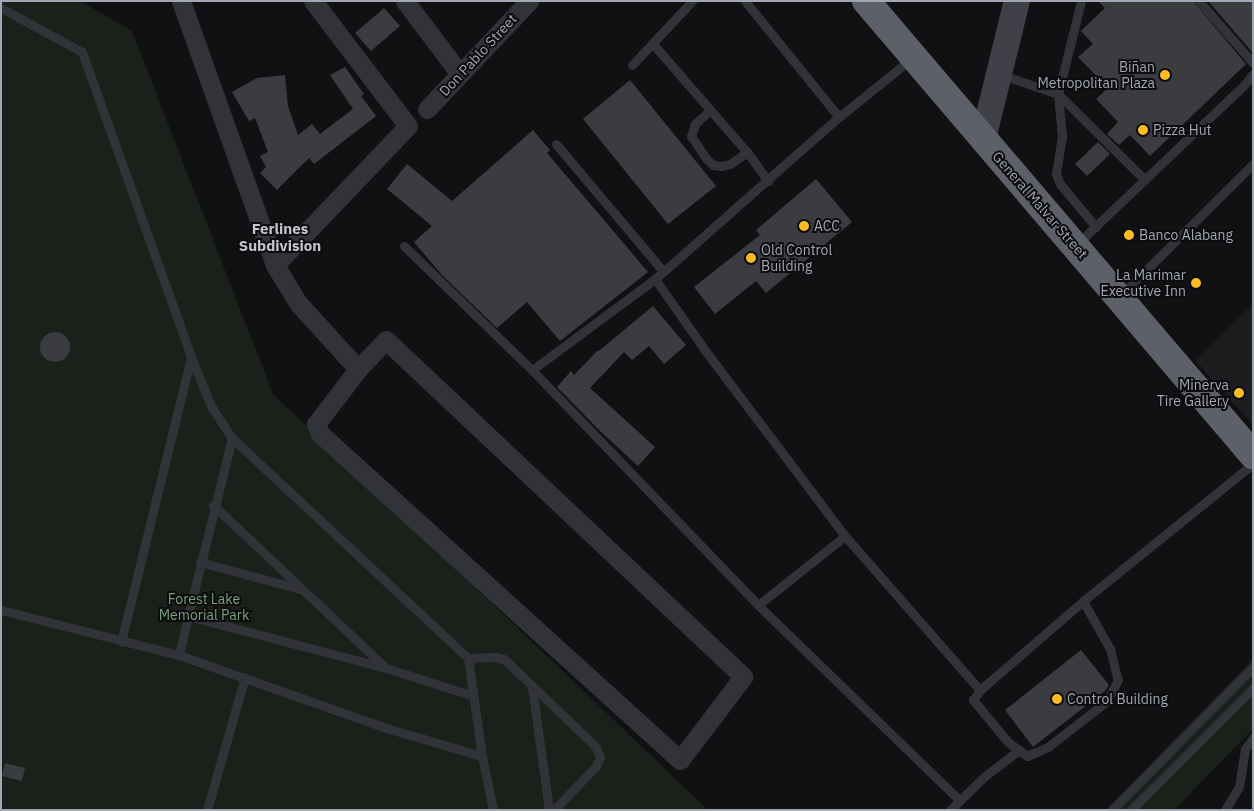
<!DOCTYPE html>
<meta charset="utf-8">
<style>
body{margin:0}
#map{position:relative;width:1254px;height:811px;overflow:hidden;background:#111113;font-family:"IBM Plex Sans",sans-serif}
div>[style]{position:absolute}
.built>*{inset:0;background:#1d1d20}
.green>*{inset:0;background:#19211a}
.building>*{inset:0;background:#3b3c40}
.round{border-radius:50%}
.lane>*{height:9px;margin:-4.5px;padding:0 4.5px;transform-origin:4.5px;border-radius:4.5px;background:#323338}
.street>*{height:19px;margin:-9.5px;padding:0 9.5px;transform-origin:9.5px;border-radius:9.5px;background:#323338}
.secondary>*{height:26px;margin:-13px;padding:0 13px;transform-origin:13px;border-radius:13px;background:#404148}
.highway>*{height:28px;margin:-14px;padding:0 14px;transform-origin:14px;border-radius:14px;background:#5e6069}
.dots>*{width:14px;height:14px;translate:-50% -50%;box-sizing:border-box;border:2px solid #0c0c0e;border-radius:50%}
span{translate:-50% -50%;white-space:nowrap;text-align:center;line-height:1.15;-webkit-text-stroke:4px #0c0c0e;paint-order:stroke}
.street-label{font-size:14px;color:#a2a7b4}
.poi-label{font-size:14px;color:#a2a7b4}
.right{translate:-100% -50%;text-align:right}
.left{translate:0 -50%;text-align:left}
.park-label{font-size:14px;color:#77a17b}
.neighbourhood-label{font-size:15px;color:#c3c6d0;font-weight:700}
.frame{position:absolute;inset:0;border:2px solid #a2a7b4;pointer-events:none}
</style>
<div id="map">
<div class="built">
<i style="clip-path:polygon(1253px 304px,1253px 425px,1196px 361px)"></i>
</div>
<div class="green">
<i style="clip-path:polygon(1px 1px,80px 1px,132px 31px,273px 394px,708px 810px,1px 810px)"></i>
<i style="clip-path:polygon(1253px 659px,1253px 729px,1174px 810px,1106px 810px)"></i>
</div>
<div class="building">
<i style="clip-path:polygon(1098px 1px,1193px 1px,1246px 64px,1150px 156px,1130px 135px,1119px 145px,1107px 134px,1118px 122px,1096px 99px,1108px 88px,1078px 57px,1093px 44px,1081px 31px,1105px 8px)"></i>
<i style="clip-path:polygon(1208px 1px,1253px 1px,1253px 53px)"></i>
<i style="clip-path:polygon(384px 8px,400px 26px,371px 51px,355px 33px)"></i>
<i style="clip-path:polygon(345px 67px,364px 94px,361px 96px,376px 116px,314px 164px,309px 158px,277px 190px,260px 173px,266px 167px,260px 156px,268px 152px,255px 118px,249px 121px,232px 92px,257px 78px,285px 75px,288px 106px,298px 135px,312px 124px,320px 134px,353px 109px,330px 75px)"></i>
<i style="clip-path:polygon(630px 80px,716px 186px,668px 224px,583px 119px)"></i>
<i style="clip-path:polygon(533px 130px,550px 150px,547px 153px,648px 272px,560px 341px,527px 302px,497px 328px,442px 275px,414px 242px,432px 226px,387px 189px,407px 164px,452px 201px)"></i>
<i style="clip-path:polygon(1098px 142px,1110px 154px,1087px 176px,1075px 164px)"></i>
<i style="clip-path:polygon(816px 179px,852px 222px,766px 293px,756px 281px,715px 314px,694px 287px,760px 235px,756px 230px)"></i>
<i style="clip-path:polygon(653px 306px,686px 345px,664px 364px,649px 346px,632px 360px,624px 352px,590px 388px,655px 447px,638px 466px,599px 430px,557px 387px,571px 371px,574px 375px,598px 350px,599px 351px)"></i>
<i class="round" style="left:40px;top:332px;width:30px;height:30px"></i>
<i style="clip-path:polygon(1081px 650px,1109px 685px,1105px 691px,1033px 747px,1005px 710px)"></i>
<i style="clip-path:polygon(5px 763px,25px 768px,22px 781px,2px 776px)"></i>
</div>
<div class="lane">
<i style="left:745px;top:1px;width:149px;rotate:51deg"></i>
<i style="left:1199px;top:1px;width:82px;rotate:48.9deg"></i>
<i style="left:1px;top:8px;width:92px;rotate:28.5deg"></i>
<i style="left:82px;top:52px;width:324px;rotate:70.3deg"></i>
<i style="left:191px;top:357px;width:53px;rotate:67.8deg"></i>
<i style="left:211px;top:406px;width:38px;rotate:57deg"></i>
<i style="left:232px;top:438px;width:323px;rotate:43deg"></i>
<i style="left:468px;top:658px;width:99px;rotate:81.9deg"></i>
<i style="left:653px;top:44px;width:143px;rotate:49deg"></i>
<i style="left:747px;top:152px;width:36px;rotate:54deg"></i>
<i style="left:632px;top:65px;width:88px;rotate:-46.8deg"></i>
<i style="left:1002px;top:75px;width:59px;rotate:18.7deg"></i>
<i style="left:1058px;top:94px;width:96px;rotate:-76.1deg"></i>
<i style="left:1058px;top:94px;width:42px;rotate:84.6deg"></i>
<i style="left:1062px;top:136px;width:38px;rotate:99deg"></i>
<i style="left:1056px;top:174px;width:11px;rotate:68deg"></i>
<i style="left:1060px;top:184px;width:56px;rotate:50.1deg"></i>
<i style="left:1058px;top:94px;width:122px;rotate:44.7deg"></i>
<i style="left:710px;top:110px;width:21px;rotate:137deg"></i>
<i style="left:695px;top:124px;width:13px;rotate:108deg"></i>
<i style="left:691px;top:136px;width:27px;rotate:56deg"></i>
<i style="left:706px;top:158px;width:10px;rotate:45deg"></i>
<i style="left:713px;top:165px;width:8px;rotate:7deg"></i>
<i style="left:721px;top:166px;width:9px;rotate:-13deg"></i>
<i style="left:730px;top:164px;width:21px;rotate:-35deg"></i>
<i style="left:556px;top:144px;width:166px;rotate:49.9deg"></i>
<i style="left:1077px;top:244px;width:231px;rotate:-43.6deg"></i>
<i style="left:1244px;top:85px;width:14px;rotate:-51deg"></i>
<i style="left:404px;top:246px;width:178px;rotate:44.1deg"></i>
<i style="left:532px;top:370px;width:326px;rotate:46.1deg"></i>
<i style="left:758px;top:605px;width:280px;rotate:44.1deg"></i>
<i style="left:655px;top:279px;width:90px;rotate:54.9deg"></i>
<i style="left:707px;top:353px;width:229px;rotate:53deg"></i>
<i style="left:845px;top:536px;width:205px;rotate:48.8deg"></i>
<i style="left:1120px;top:296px;width:187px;rotate:-44.8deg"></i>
<i style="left:532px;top:370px;width:153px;rotate:-36.5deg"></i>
<i style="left:655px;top:279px;width:245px;rotate:-41.4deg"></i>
<i style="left:839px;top:117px;width:94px;rotate:-38.9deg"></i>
<i style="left:232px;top:438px;width:183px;rotate:103.9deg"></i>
<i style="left:188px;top:616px;width:205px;rotate:14.7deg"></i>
<i style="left:386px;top:668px;width:91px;rotate:17.8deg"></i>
<i style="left:213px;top:505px;width:235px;rotate:43.3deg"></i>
<i style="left:200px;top:562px;width:104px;rotate:15.1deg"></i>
<i style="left:1083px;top:601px;width:55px;rotate:60.6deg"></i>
<i style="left:1110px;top:649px;width:32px;rotate:76deg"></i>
<i style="left:1118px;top:680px;width:24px;rotate:118deg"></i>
<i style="left:1107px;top:701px;width:75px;rotate:142.1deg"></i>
<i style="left:1048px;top:747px;width:23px;rotate:157deg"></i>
<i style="left:1027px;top:756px;width:24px;rotate:-144deg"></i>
<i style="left:1008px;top:742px;width:55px;rotate:-129.8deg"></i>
<i style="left:973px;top:700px;width:12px;rotate:-55deg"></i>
<i style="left:980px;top:690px;width:136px;rotate:-40.8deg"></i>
<i style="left:1083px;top:601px;width:218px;rotate:-38.9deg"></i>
<i style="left:758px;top:605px;width:111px;rotate:-38.4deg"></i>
<i style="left:1px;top:610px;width:184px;rotate:14.2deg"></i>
<i style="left:179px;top:655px;width:219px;rotate:19.4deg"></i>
<i style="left:386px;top:728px;width:100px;rotate:16.3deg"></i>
<i style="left:482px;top:756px;width:55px;rotate:78.5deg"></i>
<i style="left:121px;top:642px;width:293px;rotate:-76.2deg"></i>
<i style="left:179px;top:655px;width:40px;rotate:-77deg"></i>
<i style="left:468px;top:658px;width:27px;rotate:-2deg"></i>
<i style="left:495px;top:657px;width:9px;rotate:13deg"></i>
<i style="left:504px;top:659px;width:127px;rotate:43.7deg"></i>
<i style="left:596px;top:747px;width:11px;rotate:68deg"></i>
<i style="left:600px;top:757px;width:10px;rotate:114deg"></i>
<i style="left:596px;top:766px;width:61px;rotate:133.7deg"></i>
<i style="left:532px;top:687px;width:124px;rotate:82.1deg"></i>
<i style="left:207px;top:810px;width:138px;rotate:-74.1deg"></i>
<i style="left:950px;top:810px;width:49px;rotate:-44.2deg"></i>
<i style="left:985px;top:776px;width:43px;rotate:-37.4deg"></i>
<i style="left:1112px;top:810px;width:201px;rotate:-45.4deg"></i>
<i style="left:1131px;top:810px;width:173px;rotate:-45deg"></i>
<i style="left:1225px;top:810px;width:27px;rotate:-59deg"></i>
<i style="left:1239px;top:787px;width:38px;rotate:-81deg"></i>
<i style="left:1245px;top:749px;width:14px;rotate:-54deg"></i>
</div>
<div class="street">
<i style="left:181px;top:1px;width:280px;rotate:70.4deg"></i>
<i style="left:275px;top:265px;width:44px;rotate:58.8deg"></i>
<i style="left:298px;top:303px;width:89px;rotate:47.7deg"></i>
<i style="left:405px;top:1px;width:91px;rotate:53deg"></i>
<i style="left:427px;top:109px;width:149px;rotate:-46.6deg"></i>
<i style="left:275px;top:265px;width:192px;rotate:-46.3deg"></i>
<i style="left:408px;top:126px;width:157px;rotate:-127.2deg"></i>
<i style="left:386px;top:340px;width:491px;rotate:43.3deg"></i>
<i style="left:743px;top:677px;width:104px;rotate:127.2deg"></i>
<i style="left:680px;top:760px;width:486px;rotate:-137.8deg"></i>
<i style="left:320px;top:434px;width:11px;rotate:-112deg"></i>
<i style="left:316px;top:424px;width:69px;rotate:-52.6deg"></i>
<i style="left:358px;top:369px;width:40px;rotate:-46deg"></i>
</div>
<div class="secondary">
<i style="left:983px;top:139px;width:142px;rotate:-76.2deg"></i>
</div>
<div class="highway">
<i style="left:866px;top:1px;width:597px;rotate:49.55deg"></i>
</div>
<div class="dots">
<i style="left:1165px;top:75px;background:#fcbc20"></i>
<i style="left:1143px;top:130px;background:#fcbc20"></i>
<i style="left:804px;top:226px;background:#fcbc20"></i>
<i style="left:1129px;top:235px;background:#fcbc20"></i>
<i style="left:751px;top:258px;background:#fcbc20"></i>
<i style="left:1196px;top:283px;background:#fcbc20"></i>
<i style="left:1239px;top:393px;background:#fcbc20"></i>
<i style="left:1057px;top:699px;background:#fcbc20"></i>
</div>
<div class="street-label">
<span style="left:478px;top:55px;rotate:-47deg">Don Pablo Street</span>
<span style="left:1040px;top:205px;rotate:49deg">General Malvar Street</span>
</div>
<div class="poi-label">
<span class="right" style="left:1155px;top:75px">Biñan<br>Metropolitan Plaza</span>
<span class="left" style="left:1153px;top:130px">Pizza Hut</span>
<span class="left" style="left:814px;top:226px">ACC</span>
<span class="left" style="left:1139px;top:235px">Banco Alabang</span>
<span class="left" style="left:761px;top:258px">Old Control<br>Building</span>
<span class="right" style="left:1186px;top:283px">La Marimar<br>Executive Inn</span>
<span class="right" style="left:1229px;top:393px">Minerva<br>Tire Gallery</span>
<span class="left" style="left:1067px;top:699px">Control Building</span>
</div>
<div class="park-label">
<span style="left:204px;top:607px">Forest Lake<br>Memorial Park</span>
</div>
<div class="neighbourhood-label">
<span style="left:280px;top:237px">Ferlines<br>Subdivision</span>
</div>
<div class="frame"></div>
</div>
